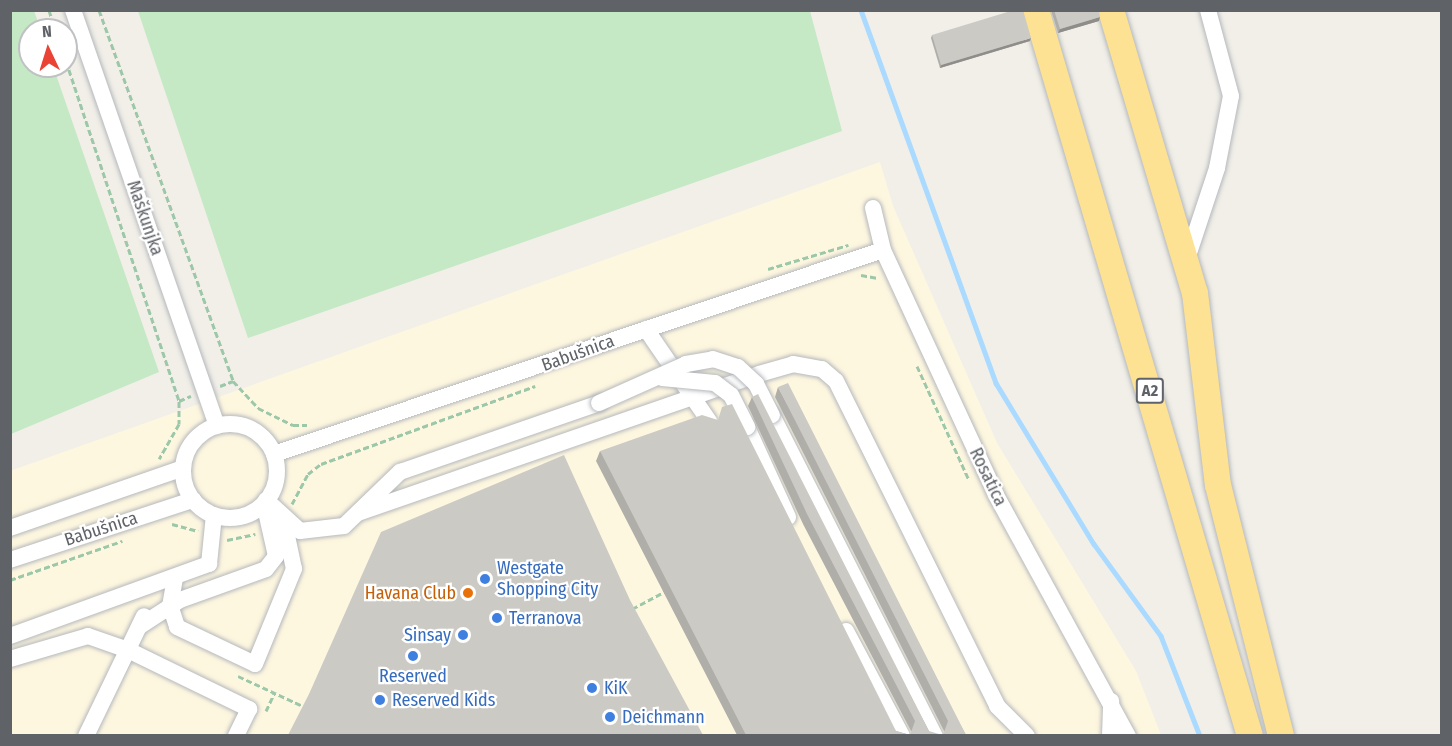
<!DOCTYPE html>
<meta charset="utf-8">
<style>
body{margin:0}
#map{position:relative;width:1452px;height:746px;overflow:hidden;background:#f1efe8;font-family:"Fira Sans Condensed",sans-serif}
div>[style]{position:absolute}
.commercial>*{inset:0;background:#fef7e0}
.green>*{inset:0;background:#c5e8c5}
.stream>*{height:4.5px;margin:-2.25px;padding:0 2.25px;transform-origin:2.25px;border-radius:2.25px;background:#aadaff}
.path>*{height:3px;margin-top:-1.5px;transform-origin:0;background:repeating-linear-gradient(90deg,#9cc7a9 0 6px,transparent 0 9px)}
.roads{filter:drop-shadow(0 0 2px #b5b8bc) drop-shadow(0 0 2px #b5b8bc)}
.minor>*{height:16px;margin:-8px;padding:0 8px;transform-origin:8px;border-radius:8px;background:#fff}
.minor>.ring{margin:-8px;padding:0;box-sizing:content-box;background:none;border:16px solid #fff;border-radius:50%}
.highway>*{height:26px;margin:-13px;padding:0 13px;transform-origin:13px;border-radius:13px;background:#fde293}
.bridges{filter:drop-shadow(0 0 2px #b5b8bc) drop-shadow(0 0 2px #b5b8bc)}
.minor-bridge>*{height:16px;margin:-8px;padding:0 8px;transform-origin:8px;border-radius:8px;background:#fff}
.wall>*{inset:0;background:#afaea9}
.shaded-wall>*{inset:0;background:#8f8d8a}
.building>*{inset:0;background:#cccac5}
.dots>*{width:16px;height:16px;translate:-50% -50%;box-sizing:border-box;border:3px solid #fff;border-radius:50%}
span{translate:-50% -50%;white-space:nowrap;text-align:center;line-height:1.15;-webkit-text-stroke:4.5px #fff;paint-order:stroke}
.shield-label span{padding:2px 4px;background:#fff;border:2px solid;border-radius:4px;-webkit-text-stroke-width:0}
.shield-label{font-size:16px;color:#5f6368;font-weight:700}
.street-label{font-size:18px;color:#5f6368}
.shop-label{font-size:18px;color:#366cbe}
.left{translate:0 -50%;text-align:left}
.right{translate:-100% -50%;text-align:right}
.food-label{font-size:18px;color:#c56008}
.frame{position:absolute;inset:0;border:12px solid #5f6368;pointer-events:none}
.north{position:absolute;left:18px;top:18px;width:60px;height:60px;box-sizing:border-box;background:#fff;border:2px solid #bfc1c3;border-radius:50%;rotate:356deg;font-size:16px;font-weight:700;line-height:24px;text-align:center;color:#5f6368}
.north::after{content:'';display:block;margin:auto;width:21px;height:27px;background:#ea4335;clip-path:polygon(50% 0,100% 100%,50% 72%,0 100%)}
</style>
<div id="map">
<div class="commercial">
<i style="clip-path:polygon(880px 162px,893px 206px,997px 443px,1136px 671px,1161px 735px,11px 735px,10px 471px)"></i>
</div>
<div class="green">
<i style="clip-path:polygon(11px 10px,34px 11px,41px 30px,30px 30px,30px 66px,53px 66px,159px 372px,11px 434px)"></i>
<i style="clip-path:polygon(138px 11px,810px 11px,842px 131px,248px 338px)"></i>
</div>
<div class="stream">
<i style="left:861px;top:10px;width:397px;rotate:70.1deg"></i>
<i style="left:996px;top:383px;width:188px;rotate:58.7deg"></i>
<i style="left:1094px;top:544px;width:114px;rotate:53.9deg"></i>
<i style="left:1161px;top:636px;width:107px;rotate:68.7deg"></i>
</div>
<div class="path">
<i style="left:49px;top:10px;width:21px;rotate:73deg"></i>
<i style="left:99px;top:10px;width:394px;rotate:70.1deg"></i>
<i style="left:233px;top:381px;width:37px;rotate:47deg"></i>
<i style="left:258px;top:408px;width:39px;rotate:26deg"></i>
<i style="left:293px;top:425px;width:14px"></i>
<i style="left:66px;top:61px;width:358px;rotate:71.6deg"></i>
<i style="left:179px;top:401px;width:23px;rotate:90deg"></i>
<i style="left:179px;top:424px;width:40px;rotate:119.7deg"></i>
<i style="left:768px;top:269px;width:84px;rotate:-16.7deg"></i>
<i style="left:861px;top:275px;width:17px;rotate:10deg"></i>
<i style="left:917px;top:366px;width:125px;rotate:65.5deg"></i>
<i style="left:220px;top:386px;width:14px;rotate:-21deg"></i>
<i style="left:179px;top:401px;width:13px;rotate:-23deg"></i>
<i style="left:292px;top:504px;width:34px;rotate:-62deg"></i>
<i style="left:308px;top:474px;width:16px;rotate:-38deg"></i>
<i style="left:321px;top:464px;width:228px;rotate:-20deg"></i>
<i style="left:172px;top:524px;width:27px;rotate:15deg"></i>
<i style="left:227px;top:540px;width:29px;rotate:-12deg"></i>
<i style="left:10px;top:580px;width:119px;rotate:-19.2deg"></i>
<i style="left:632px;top:609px;width:38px;rotate:-28deg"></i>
<i style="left:238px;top:676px;width:74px;rotate:24.8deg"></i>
<i style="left:266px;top:711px;width:19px;rotate:-65deg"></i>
</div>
<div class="roads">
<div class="minor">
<i style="left:73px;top:10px;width:440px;rotate:70.9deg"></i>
<i style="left:873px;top:208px;width:43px;rotate:76.6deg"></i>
<i style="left:883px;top:250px;width:270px;rotate:65.2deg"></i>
<i style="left:996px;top:495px;width:275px;rotate:61.3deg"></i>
<i style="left:1186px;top:262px;width:99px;rotate:-71.7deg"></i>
<i style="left:1217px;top:168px;width:73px;rotate:-79deg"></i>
<i style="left:1231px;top:96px;width:89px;rotate:-105deg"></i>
<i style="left:646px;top:329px;width:112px;rotate:55.6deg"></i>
<i style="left:772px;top:415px;width:360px;rotate:63.1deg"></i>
<i class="ring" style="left:183px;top:424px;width:78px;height:78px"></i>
<i style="left:747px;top:427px;width:99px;rotate:65.5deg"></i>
<i style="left:274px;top:454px;width:642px;rotate:-18.52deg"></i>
<i style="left:266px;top:500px;width:46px;rotate:42.4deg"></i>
<i style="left:300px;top:531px;width:44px;rotate:-6.5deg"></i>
<i style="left:344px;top:526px;width:78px;rotate:-44deg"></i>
<i style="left:400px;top:472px;width:211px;rotate:-19.1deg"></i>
<i style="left:358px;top:513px;width:424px;rotate:-19.1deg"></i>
<i style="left:759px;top:374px;width:35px;rotate:-16deg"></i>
<i style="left:793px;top:364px;width:29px;rotate:10deg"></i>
<i style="left:822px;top:369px;width:18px;rotate:41deg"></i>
<i style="left:836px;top:381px;width:363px;rotate:63.6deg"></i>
<i style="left:997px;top:706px;width:42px;rotate:45deg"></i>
<i style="left:10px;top:528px;width:183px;rotate:-19.1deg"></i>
<i style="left:10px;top:560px;width:193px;rotate:-18.2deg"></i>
<i style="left:175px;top:578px;width:27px;rotate:100deg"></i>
<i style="left:170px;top:605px;width:23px;rotate:72deg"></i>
<i style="left:177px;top:627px;width:86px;rotate:25.4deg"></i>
<i style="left:255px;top:664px;width:103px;rotate:-67.7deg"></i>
<i style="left:294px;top:569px;width:53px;rotate:-101.9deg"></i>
<i style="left:140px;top:626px;width:48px;rotate:-33deg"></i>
<i style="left:180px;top:600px;width:91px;rotate:-19.8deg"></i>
<i style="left:266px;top:569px;width:16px;rotate:-52deg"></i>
<i style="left:276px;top:556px;width:54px;rotate:-102.8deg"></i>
<i style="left:846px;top:631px;width:119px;rotate:61.9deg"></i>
<i style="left:10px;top:636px;width:212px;rotate:-19.9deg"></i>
<i style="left:209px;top:564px;width:49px;rotate:-84.2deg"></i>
<i style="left:10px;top:659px;width:81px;rotate:-16.4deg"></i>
<i style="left:88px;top:636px;width:42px;rotate:19.3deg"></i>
<i style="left:128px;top:650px;width:135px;rotate:26deg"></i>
<i style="left:249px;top:709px;width:30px;rotate:116deg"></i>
<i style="left:86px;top:736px;width:133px;rotate:-64.2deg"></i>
<i style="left:1110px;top:736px;width:35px;rotate:-88deg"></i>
</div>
<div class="highway">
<i style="left:1036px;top:10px;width:757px;rotate:73.58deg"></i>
<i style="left:1111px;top:10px;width:295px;rotate:73.5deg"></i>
<i style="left:1195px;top:293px;width:193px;rotate:83.2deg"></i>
<i style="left:1218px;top:485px;width:259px;rotate:75.9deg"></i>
</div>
</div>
<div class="bridges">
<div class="minor-bridge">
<i style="left:662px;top:378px;width:53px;rotate:5.4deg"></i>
<i style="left:715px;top:383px;width:20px;rotate:37deg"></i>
<i style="left:731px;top:395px;width:36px;rotate:63deg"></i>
<i style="left:599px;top:403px;width:95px;rotate:-24.1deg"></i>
<i style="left:686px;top:364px;width:27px;rotate:-10deg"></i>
<i style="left:713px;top:359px;width:26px;rotate:18deg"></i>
<i style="left:738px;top:367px;width:25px;rotate:43deg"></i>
<i style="left:756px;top:384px;width:35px;rotate:63deg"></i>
</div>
</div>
<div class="wall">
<i style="clip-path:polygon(1051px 10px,1099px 10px,1099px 21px,1058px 33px)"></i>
<i style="clip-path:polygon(932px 35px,1030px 41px,940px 68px,931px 38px)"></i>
<i style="clip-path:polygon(778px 387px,966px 735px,944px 731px,775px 397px)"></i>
<i style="clip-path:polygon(752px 397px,929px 731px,911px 731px,803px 524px,748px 406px)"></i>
<i style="clip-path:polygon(600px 451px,896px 731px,910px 735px,737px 735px,596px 461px)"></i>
</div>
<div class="shaded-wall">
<i style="clip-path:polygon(1100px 17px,1099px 21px,1058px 33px,1060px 29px)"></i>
<i style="clip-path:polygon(1031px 38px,1030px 41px,940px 68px,941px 65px)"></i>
</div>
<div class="building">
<i style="clip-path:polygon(1014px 10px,1023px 10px,1031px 38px,941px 65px,932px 35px)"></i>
<i style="clip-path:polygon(1054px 10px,1099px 10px,1100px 17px,1060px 29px)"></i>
<i style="clip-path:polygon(788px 383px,966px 735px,943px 735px,948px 721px,778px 387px)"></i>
<i style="clip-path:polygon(758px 394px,929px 731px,942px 735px,910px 735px,915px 721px,807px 514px,752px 397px)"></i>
<i style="clip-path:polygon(732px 404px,896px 731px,910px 735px,746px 735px,600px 451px,702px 415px,718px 420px,722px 407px)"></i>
<i style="clip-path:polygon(564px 455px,630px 600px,703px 735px,288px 735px,309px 694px,381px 532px)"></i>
</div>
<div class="dots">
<i style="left:485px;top:579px;background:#3f7fe0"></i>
<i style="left:468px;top:593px;background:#e8710a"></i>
<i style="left:497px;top:618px;background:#3f7fe0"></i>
<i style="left:463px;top:635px;background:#3f7fe0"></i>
<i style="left:413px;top:656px;background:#3f7fe0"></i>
<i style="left:592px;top:688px;background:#3f7fe0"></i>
<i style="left:380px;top:700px;background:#3f7fe0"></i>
<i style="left:610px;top:717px;background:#3f7fe0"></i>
</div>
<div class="shield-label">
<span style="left:1150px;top:391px">A2</span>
</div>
<div class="street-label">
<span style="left:145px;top:218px;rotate:71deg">Maškunjka</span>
<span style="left:578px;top:353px;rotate:-20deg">Babušnica</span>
<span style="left:988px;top:477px;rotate:64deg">Rosatica</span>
<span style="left:101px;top:529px;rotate:-18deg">Babušnica</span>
</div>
<div class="shop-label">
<span class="left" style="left:497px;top:579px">Westgate<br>Shopping City</span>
<span class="left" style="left:509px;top:618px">Terranova</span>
<span class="right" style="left:451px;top:635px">Sinsay</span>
<span style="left:413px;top:676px">Reserved</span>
<span class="left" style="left:604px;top:688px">KiK</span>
<span class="left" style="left:392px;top:700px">Reserved Kids</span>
<span class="left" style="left:622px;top:717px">Deichmann</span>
</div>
<div class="food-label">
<span class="right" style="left:456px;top:593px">Havana Club</span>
</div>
<div class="frame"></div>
<div class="north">N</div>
</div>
